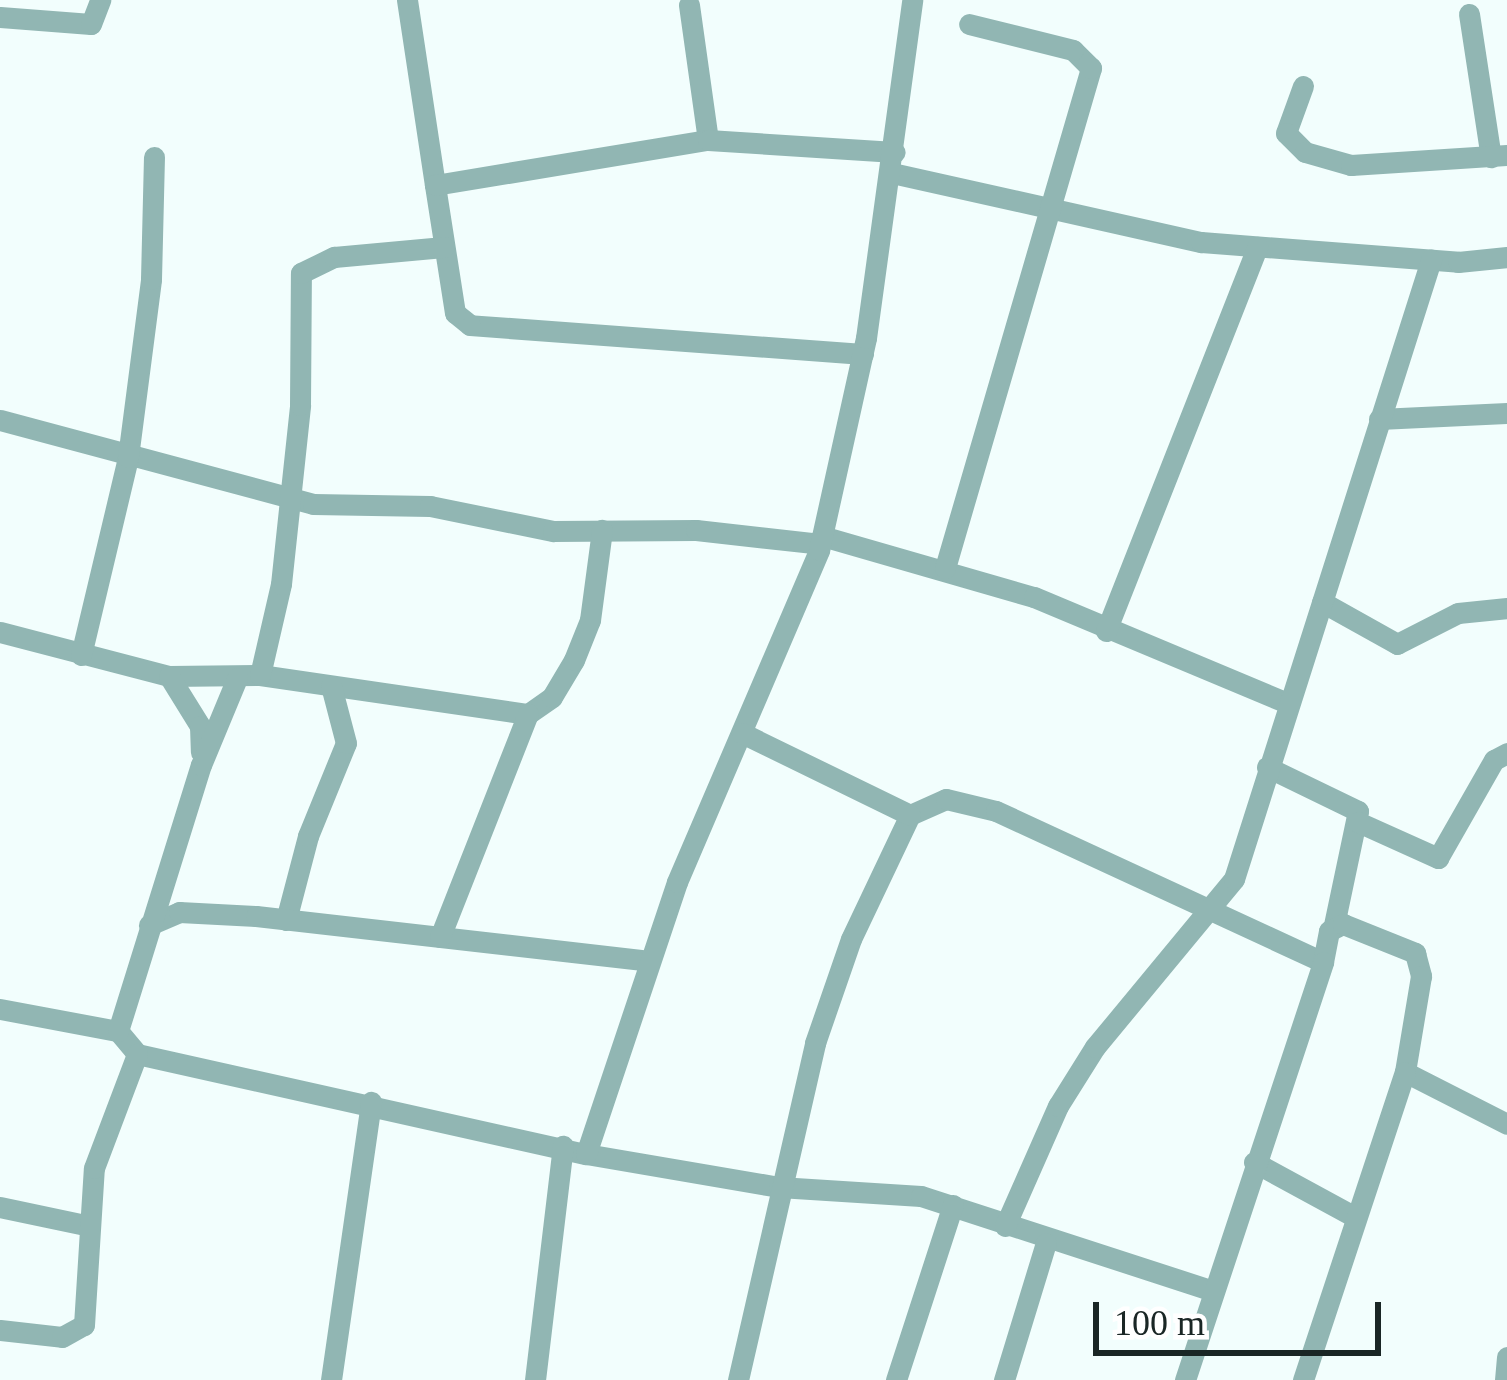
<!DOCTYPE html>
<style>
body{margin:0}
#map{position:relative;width:1507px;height:1380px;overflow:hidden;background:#f2fefd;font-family:"Times New Roman",serif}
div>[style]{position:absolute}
.minor>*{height:21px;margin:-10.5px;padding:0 10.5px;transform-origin:10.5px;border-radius:10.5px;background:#91b6b3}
span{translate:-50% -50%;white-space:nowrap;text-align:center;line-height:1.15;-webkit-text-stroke:12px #fff;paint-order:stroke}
.scale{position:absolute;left:1093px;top:1302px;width:288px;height:54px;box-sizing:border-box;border:6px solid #1a2625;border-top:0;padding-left:15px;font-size:36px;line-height:42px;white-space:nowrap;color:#1a2625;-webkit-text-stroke:9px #fff;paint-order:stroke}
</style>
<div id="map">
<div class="minor">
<i style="left:407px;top:0;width:187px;rotate:81.4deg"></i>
<i style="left:689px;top:5px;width:136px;rotate:82deg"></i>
<i style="left:1469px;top:14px;width:145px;rotate:81.3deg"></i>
<i style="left:0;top:17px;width:91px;rotate:4.4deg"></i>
<i style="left:91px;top:24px;width:26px;rotate:-69deg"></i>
<i style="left:1303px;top:86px;width:50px;rotate:109.9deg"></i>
<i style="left:1286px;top:133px;width:27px;rotate:45deg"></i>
<i style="left:1305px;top:152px;width:48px;rotate:15.8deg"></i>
<i style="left:1351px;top:165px;width:156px;rotate:-3.7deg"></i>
<i style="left:892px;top:173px;width:317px;rotate:12.6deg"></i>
<i style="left:1201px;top:242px;width:258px;rotate:4.4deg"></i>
<i style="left:1458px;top:262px;width:49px;rotate:-5.8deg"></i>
<i style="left:863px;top:354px;width:394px;rotate:-175.8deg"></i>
<i style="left:470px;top:325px;width:19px;rotate:-141deg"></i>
<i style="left:455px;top:313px;width:130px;rotate:-98.9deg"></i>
<i style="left:435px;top:185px;width:277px;rotate:-9.4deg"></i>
<i style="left:708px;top:140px;width:187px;rotate:3.7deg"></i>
<i style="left:1379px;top:419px;width:128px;rotate:-2.7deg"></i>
<i style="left:0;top:420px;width:324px;rotate:15deg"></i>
<i style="left:313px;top:504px;width:117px;rotate:1deg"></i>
<i style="left:430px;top:506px;width:126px;rotate:11.5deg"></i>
<i style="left:553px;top:531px;width:143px;rotate:-0.4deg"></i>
<i style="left:696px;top:530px;width:125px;rotate:6.4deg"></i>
<i style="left:822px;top:536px;width:221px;rotate:16.1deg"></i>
<i style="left:1034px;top:597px;width:275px;rotate:22.7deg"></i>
<i style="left:945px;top:568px;width:521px;rotate:-73.72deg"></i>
<i style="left:1091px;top:68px;width:25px;rotate:-135deg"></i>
<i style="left:1073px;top:50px;width:107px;rotate:-166deg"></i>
<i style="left:1322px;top:602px;width:86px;rotate:29.2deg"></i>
<i style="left:1397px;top:644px;width:68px;rotate:-26.9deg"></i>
<i style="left:1458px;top:613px;width:49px;rotate:-5.8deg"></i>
<i style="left:1106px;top:631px;width:413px;rotate:-68.5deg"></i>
<i style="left:0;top:632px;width:175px;rotate:14.6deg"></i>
<i style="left:169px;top:676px;width:91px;rotate:-0.6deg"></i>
<i style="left:260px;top:675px;width:271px;rotate:8.3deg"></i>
<i style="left:528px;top:714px;width:29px;rotate:-35deg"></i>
<i style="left:552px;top:697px;width:43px;rotate:-59.3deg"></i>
<i style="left:574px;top:660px;width:43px;rotate:-68.2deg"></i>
<i style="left:590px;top:620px;width:91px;rotate:-82.4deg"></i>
<i style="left:81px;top:655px;width:204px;rotate:-76.6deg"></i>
<i style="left:128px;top:457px;width:179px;rotate:-82.6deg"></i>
<i style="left:151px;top:279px;width:122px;rotate:-88.6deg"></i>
<i style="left:260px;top:675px;width:93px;rotate:-77deg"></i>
<i style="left:281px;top:584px;width:180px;rotate:-83.9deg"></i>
<i style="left:300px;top:405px;width:132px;rotate:-89.6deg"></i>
<i style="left:301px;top:273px;width:37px;rotate:-26deg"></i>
<i style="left:334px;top:257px;width:110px;rotate:-5.2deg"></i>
<i style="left:169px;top:676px;width:59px;rotate:58.2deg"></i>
<i style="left:200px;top:726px;width:26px;rotate:88deg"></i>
<i style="left:1267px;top:767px;width:101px;rotate:25.8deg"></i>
<i style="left:1358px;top:811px;width:116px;rotate:101.9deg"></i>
<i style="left:910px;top:815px;width:39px;rotate:-24deg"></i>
<i style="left:946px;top:799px;width:51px;rotate:13.5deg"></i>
<i style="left:996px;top:811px;width:360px;rotate:24.8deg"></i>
<i style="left:1323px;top:962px;width:32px;rotate:-79deg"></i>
<i style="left:1329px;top:931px;width:16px;rotate:-27deg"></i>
<i style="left:1343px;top:924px;width:78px;rotate:21.9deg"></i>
<i style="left:1415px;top:953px;width:24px;rotate:75deg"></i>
<i style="left:1421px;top:976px;width:97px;rotate:99.5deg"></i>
<i style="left:1405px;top:1072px;width:114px;rotate:27deg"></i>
<i style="left:1358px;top:822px;width:88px;rotate:24.2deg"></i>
<i style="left:1438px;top:858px;width:113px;rotate:-60.3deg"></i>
<i style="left:1494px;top:760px;width:15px;rotate:-28deg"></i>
<i style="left:286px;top:920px;width:87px;rotate:-75.3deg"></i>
<i style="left:308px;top:836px;width:100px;rotate:-67.8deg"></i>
<i style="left:346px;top:743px;width:59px;rotate:-104.7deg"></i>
<i style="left:149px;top:925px;width:33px;rotate:-23deg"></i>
<i style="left:179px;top:912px;width:77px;rotate:3deg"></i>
<i style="left:256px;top:916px;width:396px;rotate:6.5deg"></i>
<i style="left:440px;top:937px;width:240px;rotate:-68.5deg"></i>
<i style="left:0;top:1009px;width:120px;rotate:10.6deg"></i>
<i style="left:118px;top:1031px;width:30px;rotate:50deg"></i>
<i style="left:137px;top:1054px;width:460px;rotate:12.6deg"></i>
<i style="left:586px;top:1154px;width:196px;rotate:9.7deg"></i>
<i style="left:779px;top:1187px;width:142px;rotate:3.6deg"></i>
<i style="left:921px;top:1196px;width:304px;rotate:18deg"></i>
<i style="left:118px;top:1031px;width:279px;rotate:-72.7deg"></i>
<i style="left:201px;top:765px;width:94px;rotate:-67.5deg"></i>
<i style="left:586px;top:1154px;width:287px;rotate:-71.5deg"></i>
<i style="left:677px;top:882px;width:361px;rotate:-66.8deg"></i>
<i style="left:819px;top:550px;width:217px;rotate:-77.5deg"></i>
<i style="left:866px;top:338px;width:341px;rotate:-82.2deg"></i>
<i style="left:1254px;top:1162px;width:113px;rotate:28.6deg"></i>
<i style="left:0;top:1207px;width:87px;rotate:12deg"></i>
<i style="left:1005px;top:1226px;width:131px;rotate:-66.2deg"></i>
<i style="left:1058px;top:1106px;width:70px;rotate:-57.9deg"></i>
<i style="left:1095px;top:1047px;width:218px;rotate:-50.4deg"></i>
<i style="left:1234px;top:879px;width:650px;rotate:-72.35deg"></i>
<i style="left:0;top:1330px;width:62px;rotate:6.4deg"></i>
<i style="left:62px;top:1337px;width:25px;rotate:-29deg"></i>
<i style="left:84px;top:1325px;width:157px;rotate:-86.4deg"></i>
<i style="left:94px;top:1168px;width:122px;rotate:-69.3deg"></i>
<i style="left:331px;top:1380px;width:281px;rotate:-81.8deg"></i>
<i style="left:535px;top:1380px;width:236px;rotate:-83.2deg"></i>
<i style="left:738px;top:1380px;width:346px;rotate:-77.1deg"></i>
<i style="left:815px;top:1043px;width:110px;rotate:-70.9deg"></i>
<i style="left:851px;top:939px;width:137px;rotate:-64.6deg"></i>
<i style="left:910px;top:815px;width:187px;rotate:-154deg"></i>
<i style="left:896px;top:1380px;width:184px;rotate:-72deg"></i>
<i style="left:1004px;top:1380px;width:143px;rotate:-73deg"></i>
<i style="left:1185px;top:1380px;width:440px;rotate:-71.7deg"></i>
<i style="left:1303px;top:1380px;width:324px;rotate:-71.7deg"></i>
<i style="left:1505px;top:1380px;width:23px;rotate:-85deg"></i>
</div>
<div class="scale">100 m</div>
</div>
